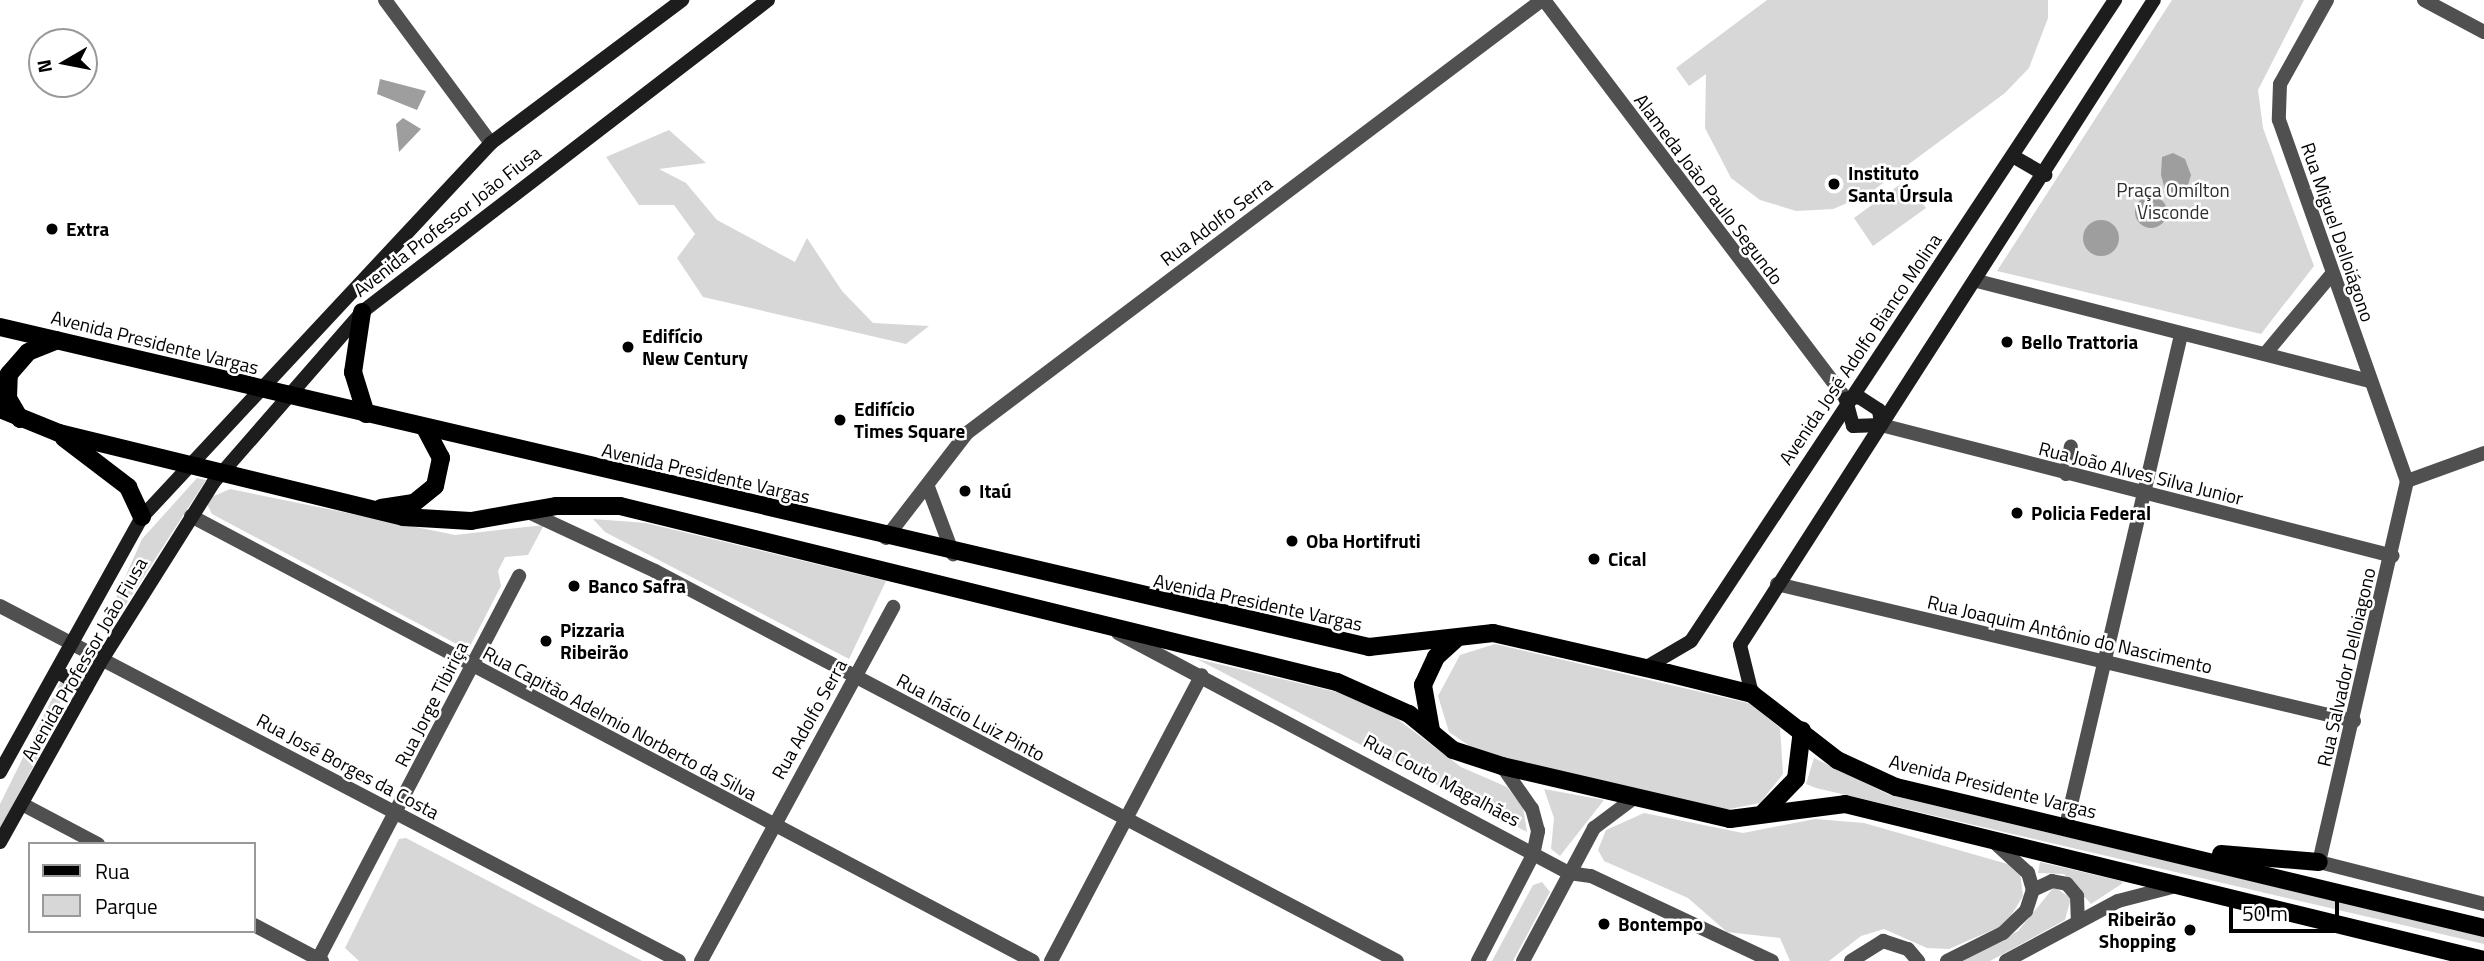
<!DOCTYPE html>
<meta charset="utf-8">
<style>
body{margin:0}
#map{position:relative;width:2484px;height:961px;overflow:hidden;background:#fff;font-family:"Titillium Web",sans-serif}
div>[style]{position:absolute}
.green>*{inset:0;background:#d7d7d7}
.water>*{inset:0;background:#9e9e9e}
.round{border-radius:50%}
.minor>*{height:14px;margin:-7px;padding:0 7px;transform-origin:7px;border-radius:7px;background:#505050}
.tertiary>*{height:14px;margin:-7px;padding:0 7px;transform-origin:7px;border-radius:7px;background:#505050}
.secondary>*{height:14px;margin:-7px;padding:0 7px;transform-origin:7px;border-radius:7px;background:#1d1d1d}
.primary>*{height:18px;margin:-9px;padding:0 9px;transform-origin:9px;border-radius:9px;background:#000}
.dots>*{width:19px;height:19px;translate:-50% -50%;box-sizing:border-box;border:4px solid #fff;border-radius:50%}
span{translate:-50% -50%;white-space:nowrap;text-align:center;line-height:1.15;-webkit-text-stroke:5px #fff;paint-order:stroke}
.poi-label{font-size:19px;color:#000;font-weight:700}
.left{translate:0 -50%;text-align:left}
.right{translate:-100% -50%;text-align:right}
.street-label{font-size:19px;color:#000}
.park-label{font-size:19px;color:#2e2e2e}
.legend{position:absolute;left:28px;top:842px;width:228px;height:91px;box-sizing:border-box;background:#fff;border:2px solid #999;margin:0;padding:9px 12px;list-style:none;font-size:21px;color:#000}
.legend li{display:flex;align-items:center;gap:14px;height:35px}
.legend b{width:35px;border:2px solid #999}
.north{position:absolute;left:28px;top:28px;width:70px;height:70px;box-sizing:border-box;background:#fff;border:2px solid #999;border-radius:50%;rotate:260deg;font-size:19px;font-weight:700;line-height:28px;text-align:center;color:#000}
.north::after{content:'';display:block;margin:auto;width:24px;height:32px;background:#000;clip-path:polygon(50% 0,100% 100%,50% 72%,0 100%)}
.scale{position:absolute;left:2229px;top:901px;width:110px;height:32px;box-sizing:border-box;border:4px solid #000;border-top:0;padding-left:9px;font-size:21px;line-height:24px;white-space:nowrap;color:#000;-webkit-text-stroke:5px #fff;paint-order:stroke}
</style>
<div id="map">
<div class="green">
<i style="clip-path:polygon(1767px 0,2048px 0,2048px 18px,2029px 68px,2005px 93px,1867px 195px,1833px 209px,1796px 211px,1760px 200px,1731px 178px,1705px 128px,1706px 74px,1689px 86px,1676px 68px)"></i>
<i style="clip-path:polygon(2172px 0,2304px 0,2258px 90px,2263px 128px,2314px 266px,2261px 334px,1997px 271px)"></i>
<i style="clip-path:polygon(669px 130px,706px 163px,659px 169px,686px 183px,717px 220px,795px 262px,807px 238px,842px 291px,873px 323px,929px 326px,906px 344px,703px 297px,677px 258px,695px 234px,674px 205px,639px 205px,606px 157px)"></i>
<i style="clip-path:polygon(1906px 180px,1926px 208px,1873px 246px,1854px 218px)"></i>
<i style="clip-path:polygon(197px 478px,206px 480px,121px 612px,112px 607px,142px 539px)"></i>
<i style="clip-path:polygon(230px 489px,455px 535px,544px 525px,528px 555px,505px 557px,498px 571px,501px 586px,468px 650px,212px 514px,205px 500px)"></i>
<i style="clip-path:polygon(593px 519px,646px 523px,886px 581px,849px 659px,605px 532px)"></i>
<i style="clip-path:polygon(1495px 644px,1752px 704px,1780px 728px,1783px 774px,1760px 803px,1724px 810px,1480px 753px,1449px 732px,1438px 696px,1460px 655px)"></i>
<i style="clip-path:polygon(1197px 659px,1354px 696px,1388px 712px,1461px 767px,1507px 787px,1523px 807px,1527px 832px)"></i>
<i style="clip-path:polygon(68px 682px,42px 750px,0 829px,0 804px,60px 683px)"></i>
<i style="clip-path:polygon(1814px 758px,1890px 795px,2470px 933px,2484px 936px,2484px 944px,1816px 788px,1806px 784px)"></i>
<i style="clip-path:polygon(1544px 789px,1604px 800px,1560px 856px,1551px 849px,1554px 818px)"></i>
<i style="clip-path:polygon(1644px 813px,1743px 833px,1815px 819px,1864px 823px,2011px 865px,2020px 872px,2023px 896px,2006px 924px,1949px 949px,1927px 948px,1884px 929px,1861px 936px,1829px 961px,1790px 961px,1780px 938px,1727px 932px,1688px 898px,1604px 861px,1598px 850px,1606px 830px)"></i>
<i style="clip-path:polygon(406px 838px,642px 961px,359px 961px,345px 948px,399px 839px)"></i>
<i style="clip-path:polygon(2040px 862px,2121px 881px,2123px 883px,2091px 904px,2064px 874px,2038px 873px)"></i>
<i style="clip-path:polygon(1542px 882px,1550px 892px,1513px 961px,1492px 961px,1533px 885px)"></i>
<i style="clip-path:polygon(2054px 887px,2071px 898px,2065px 920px,1990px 961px,1963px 961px,2018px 931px)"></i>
</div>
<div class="water">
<i style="clip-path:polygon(380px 79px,426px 91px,417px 110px,377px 94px)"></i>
<i style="clip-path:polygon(403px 118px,421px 129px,399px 152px,396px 124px)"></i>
<i style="clip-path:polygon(2173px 153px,2185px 159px,2191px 175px,2184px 198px,2165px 189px,2161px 175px,2162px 157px)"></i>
<i class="round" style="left:2135px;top:196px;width:32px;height:32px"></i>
<i class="round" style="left:2083px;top:220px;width:36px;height:36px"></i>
</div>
<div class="minor">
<i style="left:385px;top:0;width:178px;rotate:53.5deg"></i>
<i style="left:1544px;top:0;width:500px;rotate:52.88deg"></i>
<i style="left:2327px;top:0;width:96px;rotate:119.2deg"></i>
<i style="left:2280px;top:84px;width:36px;rotate:92deg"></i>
<i style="left:2279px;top:120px;width:383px;rotate:70.5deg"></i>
<i style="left:2407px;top:481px;width:391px;rotate:103deg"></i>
<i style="left:2319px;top:862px;width:170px;rotate:14.3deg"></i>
<i style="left:2424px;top:0;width:68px;rotate:28.1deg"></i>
<i style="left:1977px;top:281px;width:405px;rotate:14.3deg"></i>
<i style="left:2265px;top:354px;width:104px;rotate:-50.1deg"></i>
<i style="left:1881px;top:425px;width:528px;rotate:14.35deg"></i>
<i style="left:2066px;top:474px;width:28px;rotate:-80deg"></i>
<i style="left:2407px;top:481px;width:82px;rotate:-20deg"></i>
<i style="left:928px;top:487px;width:72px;rotate:69.5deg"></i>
<i style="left:526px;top:511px;width:142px;rotate:24.9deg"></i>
<i style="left:655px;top:571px;width:838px;rotate:27.73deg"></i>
<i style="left:191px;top:516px;width:952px;rotate:27.86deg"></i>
<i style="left:886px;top:538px;width:133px;rotate:-52.4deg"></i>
<i style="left:967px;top:433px;width:720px;rotate:-36.98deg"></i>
<i style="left:1777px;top:584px;width:593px;rotate:13.36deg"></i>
<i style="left:0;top:606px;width:766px;rotate:27.6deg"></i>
<i style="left:1118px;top:633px;width:511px;rotate:28.02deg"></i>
<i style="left:1569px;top:873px;width:22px;rotate:8deg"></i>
<i style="left:1591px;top:876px;width:200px;rotate:25.2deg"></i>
<i style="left:22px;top:804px;width:86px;rotate:27.8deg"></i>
<i style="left:2066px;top:826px;width:504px;rotate:-76.82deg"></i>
<i style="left:2033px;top:890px;width:21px;rotate:-25deg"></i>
<i style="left:2052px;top:881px;width:15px;rotate:11deg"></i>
<i style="left:2067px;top:884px;width:16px;rotate:50deg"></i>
<i style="left:2077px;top:896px;width:26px;rotate:88deg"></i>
<i style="left:254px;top:925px;width:77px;rotate:27.9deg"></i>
<i style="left:317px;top:961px;width:435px;rotate:-62.3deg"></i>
<i style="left:701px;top:961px;width:403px;rotate:-61.5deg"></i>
<i style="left:1051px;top:961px;width:323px;rotate:-62.2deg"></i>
<i style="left:1851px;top:961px;width:38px;rotate:-32deg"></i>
<i style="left:1883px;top:941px;width:26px;rotate:18deg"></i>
<i style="left:1908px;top:949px;width:16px;rotate:50deg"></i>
<i style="left:1947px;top:961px;width:63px;rotate:-26.6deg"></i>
<i style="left:2003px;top:933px;width:32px;rotate:-44deg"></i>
<i style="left:2026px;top:911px;width:22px;rotate:-72deg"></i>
<i style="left:2033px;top:890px;width:18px;rotate:-106deg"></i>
<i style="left:2028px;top:873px;width:47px;rotate:-137.6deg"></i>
<i style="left:2006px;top:961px;width:127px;rotate:-28.2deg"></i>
<i style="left:2118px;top:901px;width:60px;rotate:-14.5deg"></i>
</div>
<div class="tertiary">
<i style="left:1478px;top:961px;width:119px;rotate:-62.6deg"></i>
<i style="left:1533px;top:855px;width:25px;rotate:-78deg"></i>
<i style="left:1538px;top:831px;width:23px;rotate:-105deg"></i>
<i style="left:1532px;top:809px;width:52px;rotate:-124.9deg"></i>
<i style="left:1523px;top:961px;width:151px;rotate:-61.9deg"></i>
<i style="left:1594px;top:828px;width:50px;rotate:-36.9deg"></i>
</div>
<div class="secondary">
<i style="left:2016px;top:158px;width:34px;rotate:30deg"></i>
<i style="left:1859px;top:397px;width:24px;rotate:33deg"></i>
<i style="left:1879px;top:410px;width:15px;rotate:82deg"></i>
<i style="left:1881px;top:425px;width:28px;rotate:178deg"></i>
<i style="left:1853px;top:426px;width:28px;rotate:-105deg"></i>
<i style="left:1846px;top:399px;width:13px;rotate:-9deg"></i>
<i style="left:1645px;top:668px;width:53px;rotate:-30.4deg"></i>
<i style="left:1691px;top:641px;width:769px;rotate:-56.52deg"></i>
<i style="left:59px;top:673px;width:31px;rotate:29deg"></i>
<i style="left:1752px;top:694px;width:50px;rotate:-103.8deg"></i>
<i style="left:1740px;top:645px;width:766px;rotate:-57.31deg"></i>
<i style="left:0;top:772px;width:292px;rotate:-60.9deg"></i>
<i style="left:142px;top:517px;width:512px;rotate:-46.98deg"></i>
<i style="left:491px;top:143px;width:239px;rotate:-36.8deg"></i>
<i style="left:0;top:842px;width:211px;rotate:-60.8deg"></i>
<i style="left:103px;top:658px;width:207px;rotate:-57.8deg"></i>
<i style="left:213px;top:483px;width:227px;rotate:-48.9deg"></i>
<i style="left:362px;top:312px;width:512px;rotate:-37.54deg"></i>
</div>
<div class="primary">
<i style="left:362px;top:312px;width:61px;rotate:98.5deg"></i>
<i style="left:353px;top:372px;width:44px;rotate:72.8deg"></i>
<i style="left:0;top:327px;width:1406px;rotate:13.16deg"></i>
<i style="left:1369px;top:647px;width:125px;rotate:-6.4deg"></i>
<i style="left:1493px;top:633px;width:180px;rotate:12.9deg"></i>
<i style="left:1668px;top:673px;width:87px;rotate:14deg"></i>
<i style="left:1752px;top:694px;width:108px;rotate:37.8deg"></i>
<i style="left:1837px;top:760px;width:65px;rotate:24.6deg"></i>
<i style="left:1896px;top:787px;width:605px;rotate:13.48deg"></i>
<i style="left:0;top:409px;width:64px;rotate:22.1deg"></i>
<i style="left:59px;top:433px;width:354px;rotate:13.7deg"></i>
<i style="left:403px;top:517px;width:68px;rotate:3.4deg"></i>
<i style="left:471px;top:521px;width:86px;rotate:-10deg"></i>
<i style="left:556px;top:506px;width:64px"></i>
<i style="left:620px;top:506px;width:738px;rotate:13.79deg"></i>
<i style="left:1337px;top:682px;width:79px;rotate:24deg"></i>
<i style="left:1409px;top:714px;width:57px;rotate:39.3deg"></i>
<i style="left:1453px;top:750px;width:52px;rotate:18.1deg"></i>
<i style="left:1502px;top:766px;width:234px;rotate:13.1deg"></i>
<i style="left:1730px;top:819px;width:116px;rotate:-7.4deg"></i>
<i style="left:1845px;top:804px;width:658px;rotate:13.72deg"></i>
<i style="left:20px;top:419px;width:24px;rotate:-120deg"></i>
<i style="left:8px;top:398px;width:24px;rotate:-88deg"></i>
<i style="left:9px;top:374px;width:29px;rotate:-49deg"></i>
<i style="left:28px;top:352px;width:31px;rotate:-22deg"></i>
<i style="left:64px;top:438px;width:81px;rotate:37.4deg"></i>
<i style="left:128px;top:487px;width:33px;rotate:65deg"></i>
<i style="left:381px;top:508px;width:33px;rotate:-9deg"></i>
<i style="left:414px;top:503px;width:27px;rotate:-39deg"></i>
<i style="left:435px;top:486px;width:29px;rotate:-78deg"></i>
<i style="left:441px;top:458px;width:34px;rotate:-118deg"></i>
<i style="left:1431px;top:730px;width:46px;rotate:-100.1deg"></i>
<i style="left:1423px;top:685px;width:31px;rotate:-65deg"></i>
<i style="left:1436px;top:657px;width:27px;rotate:-42deg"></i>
<i style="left:1764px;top:812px;width:46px;rotate:-45.9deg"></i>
<i style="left:1796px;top:779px;width:49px;rotate:-83deg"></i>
<i style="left:2221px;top:854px;width:98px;rotate:4.7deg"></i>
</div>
<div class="dots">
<i style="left:1834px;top:184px;background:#000"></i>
<i style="left:52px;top:229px;background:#000"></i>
<i style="left:2007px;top:342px;background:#000"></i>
<i style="left:628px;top:347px;background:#000"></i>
<i style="left:840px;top:420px;background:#000"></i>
<i style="left:965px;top:491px;background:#000"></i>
<i style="left:2017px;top:513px;background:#000"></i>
<i style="left:1292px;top:541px;background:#000"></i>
<i style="left:1594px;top:559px;background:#000"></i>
<i style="left:574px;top:586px;background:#000"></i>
<i style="left:546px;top:641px;background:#000"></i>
<i style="left:1604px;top:924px;background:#000"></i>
<i style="left:2190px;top:930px;background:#000"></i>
</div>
<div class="poi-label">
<span class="left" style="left:1848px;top:184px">Instituto<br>Santa Úrsula</span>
<span class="left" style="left:66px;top:229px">Extra</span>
<span class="left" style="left:642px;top:347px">Edifício<br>New Century</span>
<span class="left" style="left:2021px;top:342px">Bello Trattoria</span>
<span class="left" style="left:854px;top:420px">Edifício<br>Times Square</span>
<span class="left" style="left:979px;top:491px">Itaú</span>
<span class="left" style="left:2031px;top:513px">Policia Federal</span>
<span class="left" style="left:1306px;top:541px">Oba Hortifruti</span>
<span class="left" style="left:1608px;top:559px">Cical</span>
<span class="left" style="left:588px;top:586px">Banco Safra</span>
<span class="left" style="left:560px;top:641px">Pizzaria<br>Ribeirão</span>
<span class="right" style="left:2176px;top:930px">Ribeirão<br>Shopping</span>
<span class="left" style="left:1618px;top:924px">Bontempo</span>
</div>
<div class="street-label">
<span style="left:1709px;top:189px;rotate:53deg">Alameda João Paulo Segundo</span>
<span style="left:447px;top:221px;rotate:-38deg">Avenida Professor João Fiusa</span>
<span style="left:1216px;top:221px;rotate:-37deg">Rua Adolfo Serra</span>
<span style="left:2338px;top:232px;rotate:71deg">Rua Miguel Delloiágono</span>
<span style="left:155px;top:342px;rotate:14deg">Avenida Presidente Vargas</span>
<span style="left:1860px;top:349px;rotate:-56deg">Avenida José Adolfo Bianco Molina</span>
<span style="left:706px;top:473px;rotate:13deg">Avenida Presidente Vargas</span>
<span style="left:2141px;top:473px;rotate:14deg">Rua João Alves Silva Junior</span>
<span style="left:1258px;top:602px;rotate:12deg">Avenida Presidente Vargas</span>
<span style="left:2070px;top:634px;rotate:13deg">Rua Joaquim Antônio do Nascimento</span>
<span style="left:84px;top:659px;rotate:-60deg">Avenida Professor João Fiusa</span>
<span style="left:2346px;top:667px;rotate:-77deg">Rua Salvador Delloiagono</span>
<span style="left:431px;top:704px;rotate:-63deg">Rua Jorge Tibiriça</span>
<span style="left:971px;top:717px;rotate:28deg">Rua Inácio Luiz Pinto</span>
<span style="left:809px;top:719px;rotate:-61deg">Rua Adolfo Serra</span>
<span style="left:620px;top:723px;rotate:28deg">Rua Capitão Adelmio Norberto da Silva</span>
<span style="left:348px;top:766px;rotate:28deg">Rua José Borges da Costa</span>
<span style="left:1442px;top:780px;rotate:28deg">Rua Couto Magalhães</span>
<span style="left:1993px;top:786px;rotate:14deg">Avenida Presidente Vargas</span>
</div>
<div class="park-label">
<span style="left:2173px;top:201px">Praça Omílton<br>Visconde</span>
</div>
<ul class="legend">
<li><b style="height:9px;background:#000"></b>Rua</li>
<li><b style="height:19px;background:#d7d7d7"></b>Parque</li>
</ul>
<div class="north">N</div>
<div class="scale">50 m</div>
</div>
